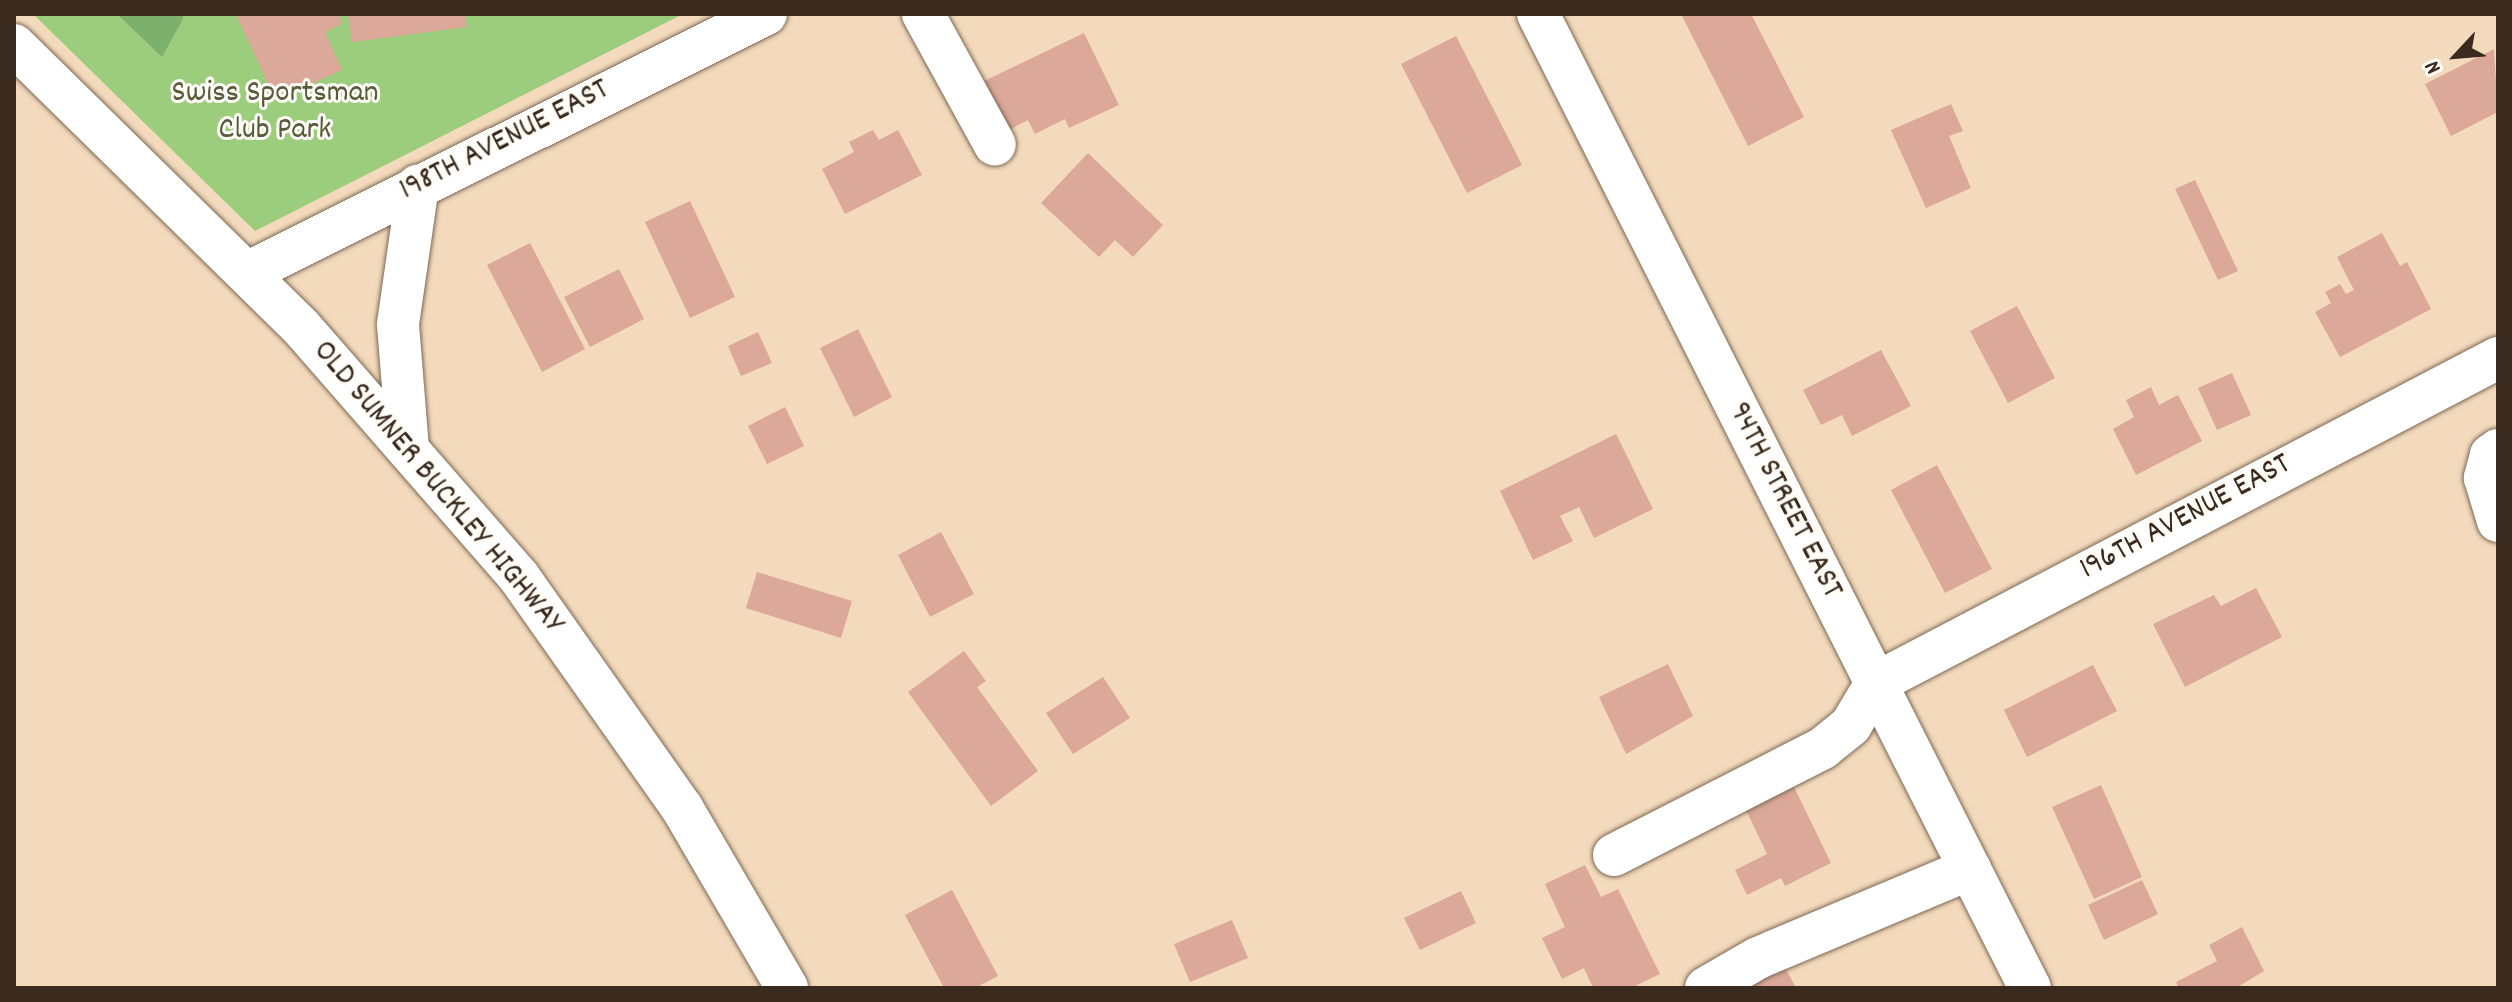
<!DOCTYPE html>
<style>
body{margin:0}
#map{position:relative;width:2512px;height:1002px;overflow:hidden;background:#f4dabc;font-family:Dekko,sans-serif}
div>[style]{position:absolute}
.green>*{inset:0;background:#9ccd7d}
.forest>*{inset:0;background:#7db06c}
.building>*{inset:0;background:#dba899}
.roads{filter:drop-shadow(0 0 2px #7c6855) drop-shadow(0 0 2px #7c6855)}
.minor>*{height:42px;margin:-21px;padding:0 21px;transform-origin:21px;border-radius:21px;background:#fff}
span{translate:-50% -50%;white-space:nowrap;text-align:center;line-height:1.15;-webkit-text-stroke:6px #fdfcf7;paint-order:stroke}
.park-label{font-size:32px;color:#585b3a}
.street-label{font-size:32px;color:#3b2a1e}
.frame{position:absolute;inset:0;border:16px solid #3b2a1e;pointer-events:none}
.north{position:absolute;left:2416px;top:16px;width:80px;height:80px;-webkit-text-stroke:6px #fdfcf7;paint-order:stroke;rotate:244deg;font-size:22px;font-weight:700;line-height:32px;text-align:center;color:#3b2a1e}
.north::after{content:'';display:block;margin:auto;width:28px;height:36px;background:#3b2a1e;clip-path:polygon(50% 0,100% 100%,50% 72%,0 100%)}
</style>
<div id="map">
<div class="green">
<i style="clip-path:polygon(33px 14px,683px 14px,255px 231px)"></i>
</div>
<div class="forest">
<i style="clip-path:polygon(117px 14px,183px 14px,183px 19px,162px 57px)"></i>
</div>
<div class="building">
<i style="clip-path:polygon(243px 14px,338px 14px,342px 24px,325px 32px,342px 70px,276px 100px,237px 17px)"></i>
<i style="clip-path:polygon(348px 14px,465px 14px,467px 27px,352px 42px)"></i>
<i style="clip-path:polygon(1685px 14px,1751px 14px,1804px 117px,1748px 146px,1682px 16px)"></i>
<i style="clip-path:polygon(1084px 33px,1119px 105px,1069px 128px,1065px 119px,1035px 134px,1028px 120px,1005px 132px,982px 82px)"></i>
<i style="clip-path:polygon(1456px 36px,1522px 165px,1467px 193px,1401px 64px)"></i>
<i style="clip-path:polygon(2494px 49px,2498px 112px,2451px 136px,2425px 84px)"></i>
<i style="clip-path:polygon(1951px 104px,1963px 131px,1949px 136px,1971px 188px,1926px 208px,1891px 130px)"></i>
<i style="clip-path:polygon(873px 130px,879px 140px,898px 130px,922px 175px,845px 214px,822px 169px,854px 152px,849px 142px)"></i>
<i style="clip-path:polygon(1088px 153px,1163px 225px,1133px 257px,1115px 240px,1099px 257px,1041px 203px)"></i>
<i style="clip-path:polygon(2195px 180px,2238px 271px,2218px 280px,2175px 189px)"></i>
<i style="clip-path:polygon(690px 201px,735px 297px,690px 318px,645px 222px)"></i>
<i style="clip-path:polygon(2382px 233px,2400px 266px,2407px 262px,2431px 309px,2340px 357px,2315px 312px,2331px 303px,2325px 292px,2340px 284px,2346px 294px,2354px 290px,2337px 257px)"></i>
<i style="clip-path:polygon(530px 243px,585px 349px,542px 372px,487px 265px)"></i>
<i style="clip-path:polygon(619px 269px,644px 319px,590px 347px,564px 297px)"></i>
<i style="clip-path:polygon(2017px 306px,2055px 378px,2008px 403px,1970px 331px)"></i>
<i style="clip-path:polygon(858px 329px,892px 397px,854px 417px,820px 348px)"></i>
<i style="clip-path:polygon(758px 332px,772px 363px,741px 376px,728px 346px)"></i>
<i style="clip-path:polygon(1881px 350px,1911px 406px,1852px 436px,1842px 415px,1821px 425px,1803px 390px)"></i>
<i style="clip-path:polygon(2232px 373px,2251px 415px,2217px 430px,2198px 388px)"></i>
<i style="clip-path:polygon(2151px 387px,2159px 405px,2178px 395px,2202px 441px,2136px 475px,2113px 429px,2134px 417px,2126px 400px)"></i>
<i style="clip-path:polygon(785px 407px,804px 446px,767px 464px,748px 426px)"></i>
<i style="clip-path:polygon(1616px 434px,1653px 509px,1594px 538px,1579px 507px,1560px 516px,1573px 541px,1533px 560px,1500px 491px)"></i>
<i style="clip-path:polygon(1937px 465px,1992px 569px,1945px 593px,1891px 490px)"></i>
<i style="clip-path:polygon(941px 532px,974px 594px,930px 617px,898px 555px)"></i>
<i style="clip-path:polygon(757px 572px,852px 601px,841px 638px,746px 608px)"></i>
<i style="clip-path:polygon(2256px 588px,2282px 637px,2185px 687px,2153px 624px,2214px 595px,2221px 606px)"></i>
<i style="clip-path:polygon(964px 651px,986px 681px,977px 687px,1038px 771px,991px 806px,908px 692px)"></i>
<i style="clip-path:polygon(1668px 664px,1693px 716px,1626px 754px,1599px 697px)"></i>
<i style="clip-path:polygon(2093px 665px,2117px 711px,2027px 757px,2004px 710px)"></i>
<i style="clip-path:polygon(1103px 677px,1130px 718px,1073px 754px,1046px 713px)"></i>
<i style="clip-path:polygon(2101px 785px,2142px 877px,2094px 899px,2052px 807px)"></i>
<i style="clip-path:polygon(1794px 787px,1831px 863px,1785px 886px,1781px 878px,1747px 895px,1735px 870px,1767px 854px,1746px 810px)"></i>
<i style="clip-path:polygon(1585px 865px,1601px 897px,1618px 889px,1660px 974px,1631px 988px,1593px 988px,1584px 968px,1562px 979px,1542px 938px,1565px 927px,1545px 884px)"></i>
<i style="clip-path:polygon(2142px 880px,2158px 914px,2104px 940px,2088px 905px)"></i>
<i style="clip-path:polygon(952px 890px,998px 976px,975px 988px,944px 988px,905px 915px)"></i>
<i style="clip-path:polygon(1461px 891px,1476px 923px,1420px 950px,1404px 918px)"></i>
<i style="clip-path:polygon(1232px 920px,1248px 958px,1190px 982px,1174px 944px)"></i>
<i style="clip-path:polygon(2242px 927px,2264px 971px,2236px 988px,2179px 988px,2176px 982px,2217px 961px,2209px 945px)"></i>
<i style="clip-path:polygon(1785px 967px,1796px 988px,1742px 988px)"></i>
</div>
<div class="roads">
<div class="minor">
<i style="left:923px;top:14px;width:149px;rotate:61.2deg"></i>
<i style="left:1538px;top:14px;width:1091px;rotate:63.2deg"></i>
<i style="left:14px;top:45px;width:402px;rotate:44.5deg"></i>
<i style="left:301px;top:327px;width:332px;rotate:48.9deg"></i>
<i style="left:519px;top:577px;width:283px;rotate:54.8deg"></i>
<i style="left:682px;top:808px;width:208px;rotate:59.7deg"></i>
<i style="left:247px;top:273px;width:580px;rotate:-26.52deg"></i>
<i style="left:408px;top:449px;width:125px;rotate:-94.6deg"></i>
<i style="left:398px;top:324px;width:140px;rotate:-81.8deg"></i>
<i style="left:2498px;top:450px;width:9px;rotate:144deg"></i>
<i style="left:2491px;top:455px;width:24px;rotate:105deg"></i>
<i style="left:2485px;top:478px;width:45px;rotate:73.2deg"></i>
<i style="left:1614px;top:855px;width:235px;rotate:-27.1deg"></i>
<i style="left:1823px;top:748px;width:36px;rotate:-39deg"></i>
<i style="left:1851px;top:725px;width:49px;rotate:-59.2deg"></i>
<i style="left:1876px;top:683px;width:702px;rotate:-27.59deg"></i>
<i style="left:1706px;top:988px;width:60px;rotate:-30deg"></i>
<i style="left:1758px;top:958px;width:230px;rotate:-22.8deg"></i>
</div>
</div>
<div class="park-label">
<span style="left:275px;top:113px">Swiss Sportsman<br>Club Park</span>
</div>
<div class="street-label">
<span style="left:505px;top:141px;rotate:-27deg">198TH AVENUE EAST</span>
<span style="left:437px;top:488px;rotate:50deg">OLD SUMNER BUCKLEY HIGHWAY</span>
<span style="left:1784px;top:501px;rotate:63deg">94TH STREET EAST</span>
<span style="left:2186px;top:518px;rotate:-28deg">196TH AVENUE EAST</span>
</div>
<div class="frame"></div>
<div class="north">N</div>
</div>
